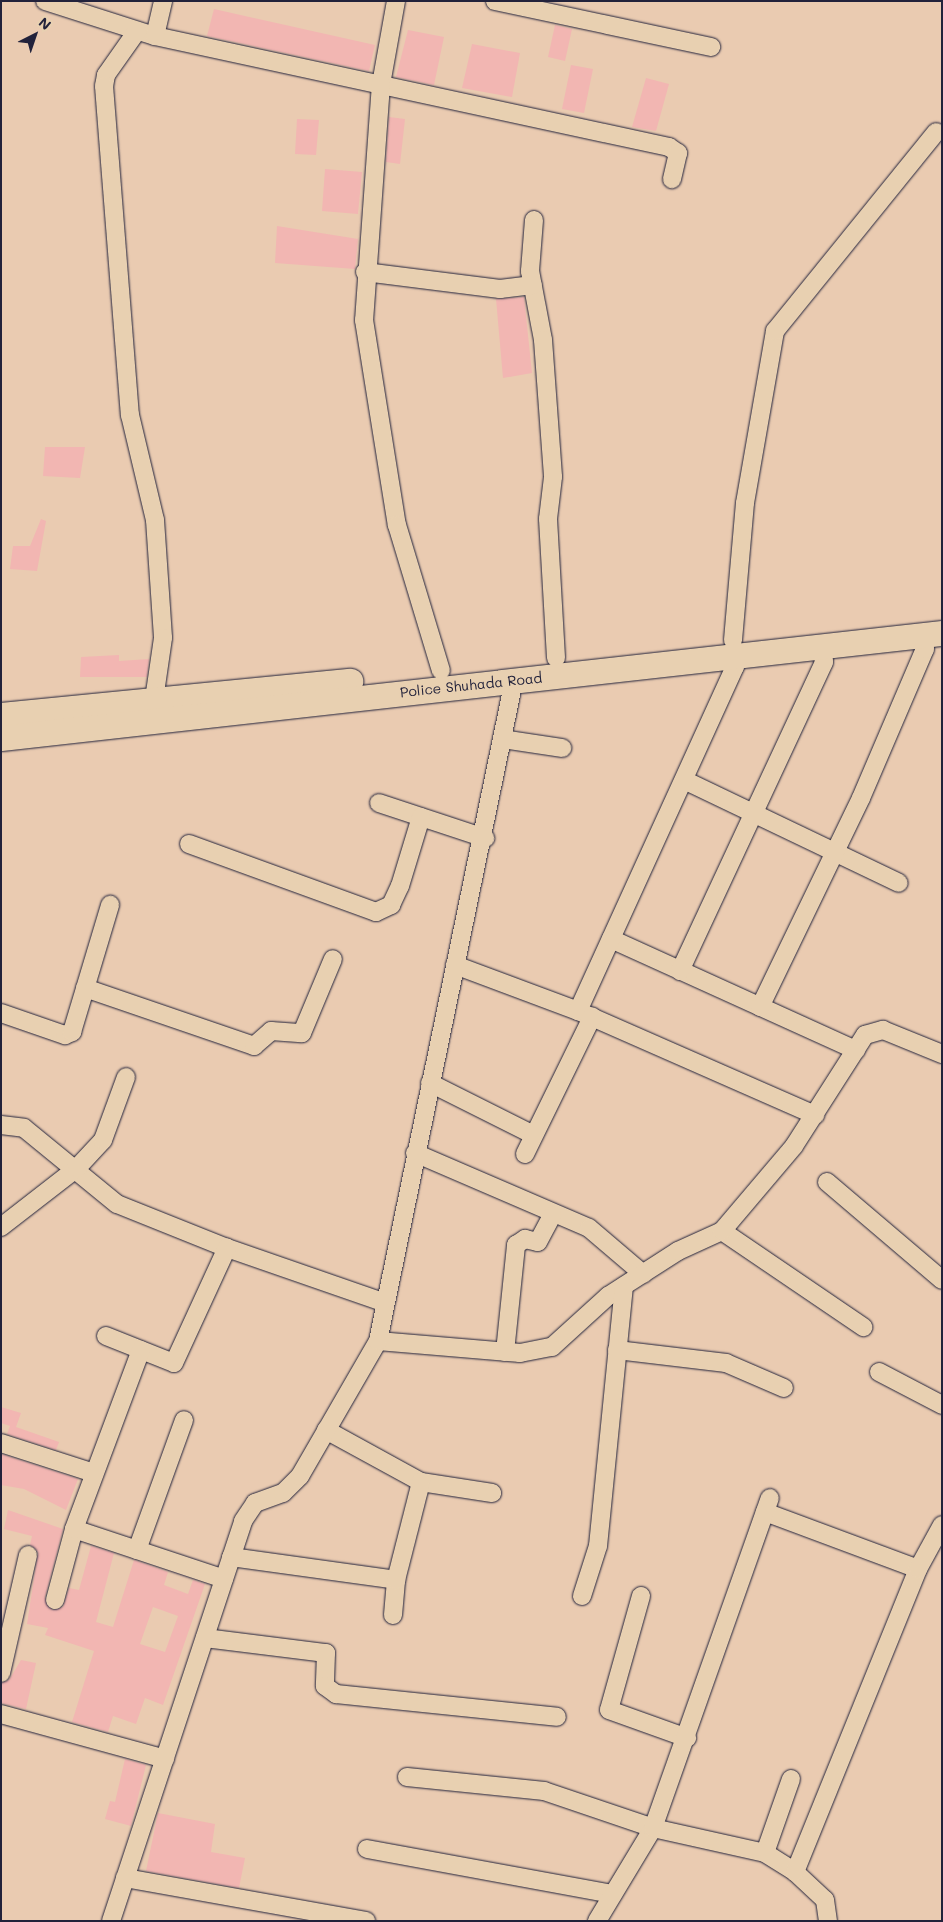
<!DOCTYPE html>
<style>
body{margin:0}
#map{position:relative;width:943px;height:1922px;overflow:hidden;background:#eacbb1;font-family:Mali,sans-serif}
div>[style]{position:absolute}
.building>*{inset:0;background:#f2b6b2}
.roads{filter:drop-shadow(0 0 1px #22223b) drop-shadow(0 0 1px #22223b)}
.minor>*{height:18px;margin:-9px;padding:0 9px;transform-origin:9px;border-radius:9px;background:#e8d0b1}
.secondary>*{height:25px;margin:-12.5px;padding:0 12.5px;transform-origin:12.5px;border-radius:12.5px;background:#e8d0b1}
span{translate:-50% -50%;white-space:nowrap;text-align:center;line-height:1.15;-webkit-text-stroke:4px #e8d0b1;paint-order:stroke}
.street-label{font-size:14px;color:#22223b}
.frame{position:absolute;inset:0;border:2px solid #22223b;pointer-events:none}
.north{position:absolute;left:10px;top:10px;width:50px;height:50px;-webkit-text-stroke:4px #e8d0b1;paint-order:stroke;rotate:41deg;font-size:14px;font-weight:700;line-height:20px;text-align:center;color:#22223b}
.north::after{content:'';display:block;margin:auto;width:18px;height:22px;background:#22223b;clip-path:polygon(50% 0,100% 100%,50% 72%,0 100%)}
</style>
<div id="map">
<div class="building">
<i style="clip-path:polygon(214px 9px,375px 45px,369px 71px,207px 36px)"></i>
<i style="clip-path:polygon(555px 25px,572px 29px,565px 61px,548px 57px)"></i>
<i style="clip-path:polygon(408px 30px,444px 37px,434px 85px,396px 77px)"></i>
<i style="clip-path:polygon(472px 44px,520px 53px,512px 97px,462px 88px)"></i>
<i style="clip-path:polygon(571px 65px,593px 69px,584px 113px,562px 109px)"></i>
<i style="clip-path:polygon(646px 78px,669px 84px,656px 131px,632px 127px)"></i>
<i style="clip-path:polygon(389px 117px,405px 119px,400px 164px,386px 162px)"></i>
<i style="clip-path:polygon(297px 119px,319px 120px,316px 155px,295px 154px)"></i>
<i style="clip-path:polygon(325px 169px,362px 172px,358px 214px,322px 211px)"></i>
<i style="clip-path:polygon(277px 226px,358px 239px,355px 269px,275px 263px)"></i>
<i style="clip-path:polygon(524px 297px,532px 373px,503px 378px,496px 299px)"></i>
<i style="clip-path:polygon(45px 447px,85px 447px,80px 478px,43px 476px)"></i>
<i style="clip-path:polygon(41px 519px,46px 521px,37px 571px,10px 569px,13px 546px,30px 546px)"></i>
<i style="clip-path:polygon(119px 655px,119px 661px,149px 659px,147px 677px,80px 677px,81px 657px)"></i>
<i style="clip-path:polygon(1px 1407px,21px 1413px,16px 1427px,59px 1442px,56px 1450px,7px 1434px,10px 1426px,1px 1423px)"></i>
<i style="clip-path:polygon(1px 1454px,78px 1479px,66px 1510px,24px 1489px,1px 1485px)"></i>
<i style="clip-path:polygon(evenodd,8px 1510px,63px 1529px,45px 1597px,52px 1610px,63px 1607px,69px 1588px,79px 1590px,91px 1546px,114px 1553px,96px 1622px,113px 1627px,134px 1560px,168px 1572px,164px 1585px,188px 1594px,193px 1580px,205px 1584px,163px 1705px,145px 1698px,136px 1724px,113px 1716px,108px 1732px,72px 1722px,94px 1651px,45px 1635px,48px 1628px,27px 1624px,38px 1552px,30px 1545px,32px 1536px,4px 1529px,8px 1510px,153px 1607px,178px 1616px,165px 1652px,140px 1644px,153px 1607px)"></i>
<i style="clip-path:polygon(21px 1660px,36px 1663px,26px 1709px,1px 1703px,1px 1683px,9px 1680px)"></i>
<i style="clip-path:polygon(125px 1759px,146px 1765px,131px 1826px,105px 1819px,110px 1801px,115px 1802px)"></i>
<i style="clip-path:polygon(158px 1813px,215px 1824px,211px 1852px,245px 1858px,239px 1888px,146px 1871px)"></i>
</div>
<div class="roads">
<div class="minor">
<i style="left:45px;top:1px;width:115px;rotate:17.7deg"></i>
<i style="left:155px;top:36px;width:526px;rotate:12.19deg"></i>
<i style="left:669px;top:147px;width:11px;rotate:34deg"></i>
<i style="left:678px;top:153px;width:27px;rotate:103deg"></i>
<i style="left:396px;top:1px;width:84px;rotate:100.2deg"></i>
<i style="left:381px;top:84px;width:237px;rotate:94.1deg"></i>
<i style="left:364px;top:320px;width:208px;rotate:80.9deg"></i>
<i style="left:397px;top:525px;width:152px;rotate:73.2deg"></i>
<i style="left:495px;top:1px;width:221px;rotate:12deg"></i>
<i style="left:137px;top:31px;width:54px;rotate:125.2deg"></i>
<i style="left:106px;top:75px;width:11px;rotate:100deg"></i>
<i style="left:104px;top:86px;width:330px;rotate:85.5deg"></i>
<i style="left:130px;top:415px;width:108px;rotate:76.6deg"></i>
<i style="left:155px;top:520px;width:118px;rotate:86.1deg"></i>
<i style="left:163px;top:638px;width:63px;rotate:98.3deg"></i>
<i style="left:155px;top:36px;width:36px;rotate:-77deg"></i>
<i style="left:534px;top:220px;width:51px;rotate:94.5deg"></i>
<i style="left:530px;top:271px;width:70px;rotate:79.3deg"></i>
<i style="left:543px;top:340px;width:137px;rotate:85.8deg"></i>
<i style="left:553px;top:477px;width:42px;rotate:96.8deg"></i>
<i style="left:548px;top:519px;width:139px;rotate:86.7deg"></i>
<i style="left:365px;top:272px;width:136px;rotate:7.2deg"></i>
<i style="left:500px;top:289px;width:33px;rotate:-7deg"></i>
<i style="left:733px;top:640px;width:138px;rotate:-85deg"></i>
<i style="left:745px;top:503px;width:175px;rotate:-80.1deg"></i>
<i style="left:775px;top:331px;width:256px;rotate:-51deg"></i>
<i style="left:502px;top:739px;width:61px;rotate:8.5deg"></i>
<i style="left:684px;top:780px;width:238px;rotate:25.6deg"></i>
<i style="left:379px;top:803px;width:112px;rotate:18.3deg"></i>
<i style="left:189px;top:844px;width:199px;rotate:20deg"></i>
<i style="left:376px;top:912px;width:17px;rotate:-25deg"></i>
<i style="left:391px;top:905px;width:21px;rotate:-65deg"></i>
<i style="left:400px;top:886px;width:72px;rotate:-73.1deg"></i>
<i style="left:611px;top:939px;width:269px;rotate:24.4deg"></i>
<i style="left:455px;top:965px;width:131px;rotate:20.5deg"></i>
<i style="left:578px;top:1011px;width:259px;rotate:23.7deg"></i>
<i style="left:680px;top:971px;width:341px;rotate:-65deg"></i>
<i style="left:824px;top:662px;width:15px;rotate:-98deg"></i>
<i style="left:85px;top:988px;width:179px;rotate:18.9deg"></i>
<i style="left:254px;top:1046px;width:23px;rotate:-41deg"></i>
<i style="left:271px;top:1031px;width:31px;rotate:4deg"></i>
<i style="left:302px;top:1033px;width:80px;rotate:-67.3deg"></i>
<i style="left:760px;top:1007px;width:232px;rotate:-64.2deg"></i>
<i style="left:861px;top:798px;width:162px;rotate:-66.8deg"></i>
<i style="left:925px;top:649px;width:13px;rotate:-94deg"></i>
<i style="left:578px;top:1011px;width:378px;rotate:-65.5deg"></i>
<i style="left:735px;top:667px;width:11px;rotate:-90deg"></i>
<i style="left:1px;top:1013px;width:68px;rotate:19deg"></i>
<i style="left:65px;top:1035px;width:8px;rotate:-23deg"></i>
<i style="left:72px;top:1032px;width:133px;rotate:-73.3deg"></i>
<i style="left:430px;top:1083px;width:116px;rotate:26.6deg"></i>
<i style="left:1px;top:1125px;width:23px;rotate:7deg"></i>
<i style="left:24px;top:1128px;width:120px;rotate:39.3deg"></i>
<i style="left:117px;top:1204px;width:118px;rotate:21.8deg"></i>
<i style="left:227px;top:1248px;width:165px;rotate:19.1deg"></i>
<i style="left:415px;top:1153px;width:189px;rotate:23.3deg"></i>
<i style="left:589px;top:1228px;width:71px;rotate:40.4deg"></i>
<i style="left:525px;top:1154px;width:153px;rotate:-63.9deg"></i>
<i style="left:827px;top:1182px;width:151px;rotate:40.4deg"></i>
<i style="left:1px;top:1227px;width:96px;rotate:-37.8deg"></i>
<i style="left:77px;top:1168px;width:38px;rotate:-47deg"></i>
<i style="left:103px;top:1140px;width:67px;rotate:-69.9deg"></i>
<i style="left:722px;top:1231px;width:171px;rotate:34.2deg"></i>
<i style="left:106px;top:1336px;width:73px;rotate:21.7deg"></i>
<i style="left:174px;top:1363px;width:127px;rotate:-65.3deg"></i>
<i style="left:378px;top:1341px;width:143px;rotate:4.8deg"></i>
<i style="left:520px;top:1353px;width:33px;rotate:-11deg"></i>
<i style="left:552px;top:1347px;width:76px;rotate:-42.3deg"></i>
<i style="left:608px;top:1296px;width:83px;rotate:-32.7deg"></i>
<i style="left:678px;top:1251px;width:48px;rotate:-24.4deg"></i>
<i style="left:722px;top:1231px;width:111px;rotate:-49.7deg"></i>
<i style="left:794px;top:1146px;width:132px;rotate:-57.4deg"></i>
<i style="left:865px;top:1035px;width:19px;rotate:-16deg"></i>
<i style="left:883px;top:1030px;width:64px;rotate:22.1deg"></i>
<i style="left:617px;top:1350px;width:110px;rotate:6.8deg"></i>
<i style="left:726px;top:1363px;width:63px;rotate:23.3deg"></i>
<i style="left:505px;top:1352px;width:108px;rotate:-84.1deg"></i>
<i style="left:516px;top:1245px;width:11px;rotate:-34deg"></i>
<i style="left:525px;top:1239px;width:13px;rotate:13deg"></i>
<i style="left:538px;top:1242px;width:30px;rotate:-62deg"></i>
<i style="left:879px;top:1372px;width:71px;rotate:27.6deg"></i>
<i style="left:326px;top:1430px;width:108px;rotate:28.7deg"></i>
<i style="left:421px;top:1482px;width:72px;rotate:8.8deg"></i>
<i style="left:1px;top:1443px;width:98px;rotate:17.9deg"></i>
<i style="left:765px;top:1512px;width:163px;rotate:20.4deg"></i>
<i style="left:74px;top:1529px;width:158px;rotate:18.4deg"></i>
<i style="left:137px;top:1550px;width:138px;rotate:-70.1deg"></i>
<i style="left:231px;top:1557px;width:167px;rotate:7.9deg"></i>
<i style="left:582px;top:1596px;width:52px;rotate:-72.3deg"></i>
<i style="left:598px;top:1546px;width:261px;rotate:-84.3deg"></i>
<i style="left:641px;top:1596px;width:118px;rotate:105.7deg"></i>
<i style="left:609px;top:1710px;width:83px;rotate:19.7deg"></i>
<i style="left:55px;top:1600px;width:73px;rotate:-75deg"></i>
<i style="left:74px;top:1529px;width:191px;rotate:-69.5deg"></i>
<i style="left:393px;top:1615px;width:35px;rotate:-85deg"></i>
<i style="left:396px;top:1580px;width:101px;rotate:-75.7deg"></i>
<i style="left:205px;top:1638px;width:122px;rotate:7.1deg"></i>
<i style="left:326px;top:1653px;width:33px;rotate:92deg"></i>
<i style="left:325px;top:1686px;width:14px;rotate:36deg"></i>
<i style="left:336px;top:1694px;width:222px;rotate:5.9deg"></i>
<i style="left:1px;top:1673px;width:121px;rotate:-77.1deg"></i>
<i style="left:1px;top:1714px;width:170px;rotate:15.3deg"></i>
<i style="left:407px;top:1777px;width:138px;rotate:5.8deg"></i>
<i style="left:544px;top:1791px;width:115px;rotate:18.7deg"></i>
<i style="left:653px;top:1828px;width:115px;rotate:12.6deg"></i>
<i style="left:791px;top:1779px;width:78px;rotate:109.4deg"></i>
<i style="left:765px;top:1853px;width:36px;rotate:32deg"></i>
<i style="left:795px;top:1872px;width:41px;rotate:43deg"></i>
<i style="left:825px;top:1900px;width:21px;rotate:82deg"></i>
<i style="left:367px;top:1849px;width:250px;rotate:10.4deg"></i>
<i style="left:795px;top:1872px;width:327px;rotate:-67.9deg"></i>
<i style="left:918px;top:1569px;width:50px;rotate:-61.4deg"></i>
<i style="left:125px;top:1878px;width:245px;rotate:10.1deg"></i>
<i style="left:111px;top:1921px;width:421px;rotate:-71.7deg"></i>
<i style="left:243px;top:1521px;width:22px;rotate:-56deg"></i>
<i style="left:255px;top:1503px;width:30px;rotate:-20deg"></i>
<i style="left:283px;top:1493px;width:24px;rotate:-45deg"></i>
<i style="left:300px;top:1476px;width:156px;rotate:-60deg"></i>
<i style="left:378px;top:1341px;width:675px;rotate:-78.37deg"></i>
<i style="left:597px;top:1921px;width:109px;rotate:-58.9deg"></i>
<i style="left:653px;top:1828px;width:350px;rotate:-70.5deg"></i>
</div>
<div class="secondary">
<i style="left:1px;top:715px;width:351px;rotate:-5.6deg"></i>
<i style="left:1px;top:738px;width:947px;rotate:-6.37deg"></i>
</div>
</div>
<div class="street-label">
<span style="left:471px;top:685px;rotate:-6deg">Police Shuhada Road</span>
</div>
<div class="frame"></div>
<div class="north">N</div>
</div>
